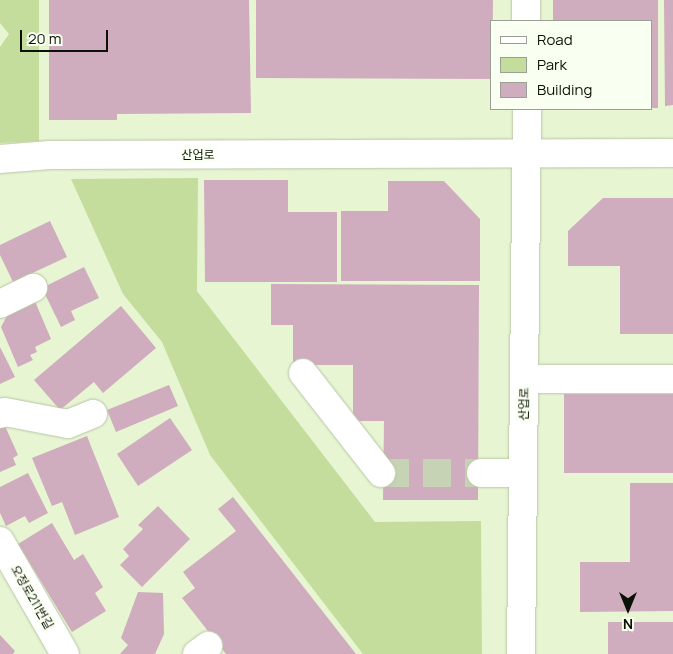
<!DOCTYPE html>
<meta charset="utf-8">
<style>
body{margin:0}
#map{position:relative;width:673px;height:654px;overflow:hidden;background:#e7f5d3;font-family:Manrope,"Noto Sans KR",sans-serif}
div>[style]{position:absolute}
.green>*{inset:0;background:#c4dd9c}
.building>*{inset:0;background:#cfacbe}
.minor-tunnel>*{height:28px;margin-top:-14px;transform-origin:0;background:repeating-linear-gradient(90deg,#c6d3b4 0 28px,transparent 0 42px)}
.roads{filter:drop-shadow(0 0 1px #b8c5a5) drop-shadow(0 0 1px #b8c5a5)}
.minor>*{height:28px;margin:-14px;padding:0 14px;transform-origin:14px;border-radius:14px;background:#fff}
span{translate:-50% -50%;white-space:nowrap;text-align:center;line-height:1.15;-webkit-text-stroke:5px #f9fff1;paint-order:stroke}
.street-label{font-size:12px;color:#0c1106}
.legend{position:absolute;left:490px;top:20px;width:162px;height:90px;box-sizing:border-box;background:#f9fff1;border:1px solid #9aa093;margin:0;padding:6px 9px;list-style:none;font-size:15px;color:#0c1106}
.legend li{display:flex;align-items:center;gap:10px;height:25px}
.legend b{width:25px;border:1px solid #9aa093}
.north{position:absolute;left:603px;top:584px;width:50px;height:50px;-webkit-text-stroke:4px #f9fff1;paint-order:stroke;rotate:180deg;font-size:14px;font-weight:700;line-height:20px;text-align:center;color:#0c1106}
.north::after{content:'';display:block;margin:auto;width:18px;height:22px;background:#0c1106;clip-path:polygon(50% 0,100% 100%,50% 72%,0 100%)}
.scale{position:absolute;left:20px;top:30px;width:88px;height:22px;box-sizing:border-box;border:2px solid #0c1106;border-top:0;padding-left:6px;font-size:15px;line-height:18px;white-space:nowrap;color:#0c1106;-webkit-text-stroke:4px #f9fff1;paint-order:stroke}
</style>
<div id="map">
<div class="green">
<i style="clip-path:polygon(0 0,39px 0,39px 141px,0 143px,0 47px,9px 34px,0 23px)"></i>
<i style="clip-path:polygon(198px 178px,197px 291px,375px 522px,481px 521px,482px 654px,363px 654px,210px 455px,162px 342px,123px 294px,71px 179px)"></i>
</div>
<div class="building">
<i style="clip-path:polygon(49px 0,249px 0,251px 113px,117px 114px,117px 120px,49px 120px)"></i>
<i style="clip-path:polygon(256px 0,493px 0,492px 79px,256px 78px)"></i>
<i style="clip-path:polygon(553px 0,658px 0,658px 108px,652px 108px,652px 21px,553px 21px)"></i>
<i style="clip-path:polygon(664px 0,673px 0,673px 105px,665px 106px)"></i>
<i style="clip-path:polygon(204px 180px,288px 180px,288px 212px,337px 212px,337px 282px,205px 282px)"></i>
<i style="clip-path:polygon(388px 181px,444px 181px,480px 219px,480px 281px,341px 281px,341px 211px,388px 211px)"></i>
<i style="clip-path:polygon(603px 198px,673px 198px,673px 334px,620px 334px,620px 266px,568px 266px,568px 231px)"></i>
<i style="clip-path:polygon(50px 221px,67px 257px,13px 282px,0 255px,0 245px)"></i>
<i style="clip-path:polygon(84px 267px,99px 298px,71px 311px,75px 320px,61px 327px,42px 288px)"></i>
<i style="clip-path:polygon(271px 284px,479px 285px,478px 500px,383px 500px,384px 421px,353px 421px,353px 365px,293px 365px,293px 325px,271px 325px)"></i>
<i style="clip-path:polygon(34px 299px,51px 339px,35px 347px,37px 352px,30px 355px,33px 360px,18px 367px,1px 327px,11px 308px)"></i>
<i style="clip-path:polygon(121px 306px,156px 348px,103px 393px,94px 382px,60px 410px,34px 380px)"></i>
<i style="clip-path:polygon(0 347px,15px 377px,0 384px)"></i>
<i style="clip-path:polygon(169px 385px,178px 406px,116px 432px,107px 410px)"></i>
<i style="clip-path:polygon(564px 394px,673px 394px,673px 473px,564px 473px)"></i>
<i style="clip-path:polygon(170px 418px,192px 450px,138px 486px,117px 454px)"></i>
<i style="clip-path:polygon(5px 426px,18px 455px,13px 458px,16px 465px,0 472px,0 429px)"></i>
<i style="clip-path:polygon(87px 436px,119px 517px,75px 535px,62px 502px,52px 506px,32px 458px)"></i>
<i style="clip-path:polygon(28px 473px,48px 513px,29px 523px,25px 516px,6px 526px,0 513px,0 487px)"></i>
<i style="clip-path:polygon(630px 483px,673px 483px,673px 611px,580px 612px,580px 562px,630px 562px)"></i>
<i style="clip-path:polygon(233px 497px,356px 654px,226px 654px,182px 598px,195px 588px,183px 572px,236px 531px,218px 509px)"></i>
<i style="clip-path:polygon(158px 506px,190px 539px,142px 587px,120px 565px,129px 556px,123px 549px,143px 529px,138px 525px)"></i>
<i style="clip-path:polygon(52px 523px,74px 560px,83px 554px,103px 587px,95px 593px,106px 611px,72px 632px,18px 544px)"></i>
<i style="clip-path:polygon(138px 592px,163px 593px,164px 634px,155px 654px,120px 654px,128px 645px,121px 638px)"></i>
<i style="clip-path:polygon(608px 622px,673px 622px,673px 654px,608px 654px)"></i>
<i style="clip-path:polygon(0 635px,15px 651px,13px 654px,0 654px)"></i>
</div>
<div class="minor-tunnel">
<i style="left:381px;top:473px;width:100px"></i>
</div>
<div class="roads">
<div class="minor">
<i style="left:526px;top:0;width:21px;rotate:90deg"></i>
<i style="left:0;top:159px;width:50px;rotate:-4.6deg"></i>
<i style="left:50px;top:155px;width:623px;rotate:-0.18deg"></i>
<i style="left:0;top:304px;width:37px;rotate:-26deg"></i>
<i style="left:303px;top:373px;width:127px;rotate:52deg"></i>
<i style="left:524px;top:379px;width:149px"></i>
<i style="left:0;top:414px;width:5px;rotate:-22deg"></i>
<i style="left:5px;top:412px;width:64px;rotate:10.8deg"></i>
<i style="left:68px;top:424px;width:27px;rotate:-22deg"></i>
<i style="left:481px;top:473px;width:42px"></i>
<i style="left:0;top:541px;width:130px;rotate:60.1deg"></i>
<i style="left:197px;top:654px;width:14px;rotate:-36deg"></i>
<i style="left:521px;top:654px;width:545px;rotate:-89.37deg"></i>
</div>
</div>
<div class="street-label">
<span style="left:198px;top:155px">산업로</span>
<span style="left:524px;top:404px;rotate:-89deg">산업로</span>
<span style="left:32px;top:597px;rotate:60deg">오정로211번길</span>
</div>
<ul class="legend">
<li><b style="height:6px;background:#fff"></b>Road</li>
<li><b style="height:14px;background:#c4dd9c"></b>Park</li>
<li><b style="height:14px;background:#cfacbe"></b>Building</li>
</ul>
<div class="north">N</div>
<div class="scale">20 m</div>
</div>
